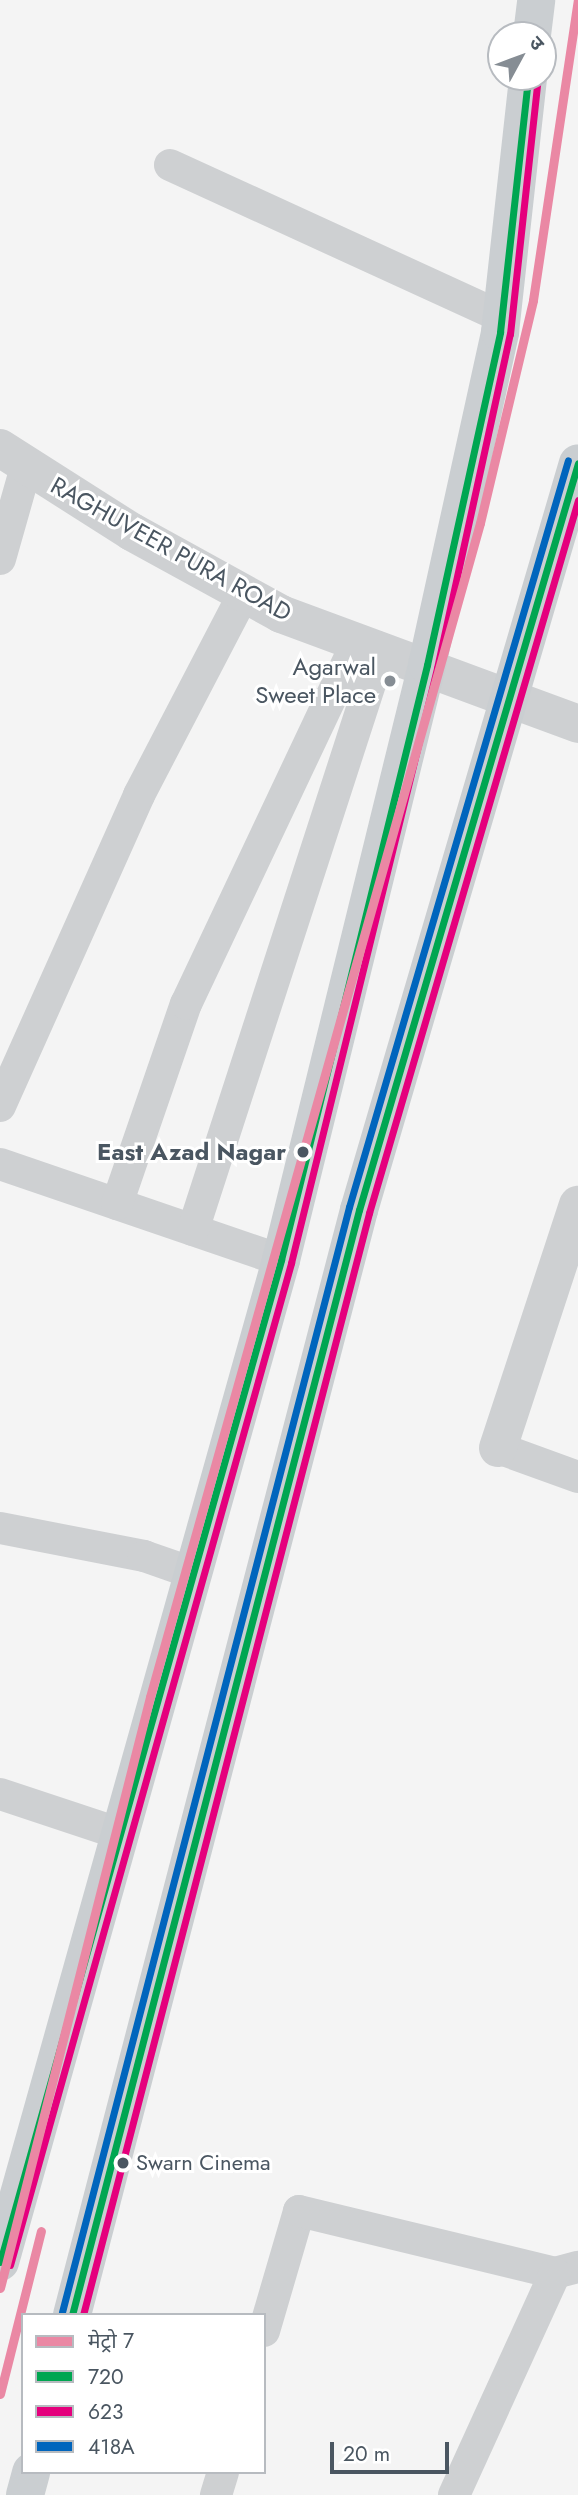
<!DOCTYPE html>
<meta charset="utf-8">
<style>
body{margin:0}
#map{position:relative;width:578px;height:2495px;overflow:hidden;background:#f4f4f4;font-family:Jost,"Noto Sans Devanagari",sans-serif}
div>[style]{position:absolute}
.minor>*{height:32px;margin:-16px;padding:0 16px;transform-origin:16px;border-radius:16px;background:#ced0d2}
.tertiary>*{height:38px;margin:-19px;padding:0 19px;transform-origin:19px;border-radius:19px;background:#ced0d2}
.primary>*{height:38px;margin:-19px;padding:0 19px;transform-origin:19px;border-radius:19px;background:#caced1}
.bus-1>*{height:7px;margin:-3.5px;padding:0 3.5px;transform-origin:3.5px;border-radius:3.5px;background:#00a651}
.bus-2>*{height:7px;margin:-3.5px;padding:0 3.5px;transform-origin:3.5px;border-radius:3.5px;background:#e5007d}
.bus-3>*{height:7px;margin:-3.5px;padding:0 3.5px;transform-origin:3.5px;border-radius:3.5px;background:#0065bd}
.metro-1>*{height:9px;margin:-4.5px;padding:0 4.5px;transform-origin:4.5px;border-radius:4.5px;background:#ea88a4}
.dots>*{width:19px;height:19px;translate:-50% -50%;box-sizing:border-box;border:4px solid #fff;border-radius:50%}
span{translate:-50% -50%;white-space:nowrap;text-align:center;line-height:1.15;-webkit-text-stroke:6px #fff;paint-order:stroke}
.bus-label{font-size:22px;color:#4a5661}
.left{translate:0 -50%;text-align:left}
.street-label{font-size:24px;color:#4a5661}
.poi-label{font-size:24px;color:#4a5661}
.right{translate:-100% -50%;text-align:right}
.stop-label{font-size:24px;color:#4a5661;font-weight:700}
.legend{position:absolute;left:21px;top:2313px;width:245px;height:161px;box-sizing:border-box;background:#fff;border:2px solid #b7bbc0;margin:0;padding:9px 12px;list-style:none;font-size:21px;color:#4a5661}
.legend li{display:flex;align-items:center;gap:14px;height:35px}
.legend b{width:35px;border:2px solid #b7bbc0}
.north{position:absolute;left:487px;top:21px;width:70px;height:70px;box-sizing:border-box;background:#fff;border:2px solid #b7bbc0;border-radius:50%;rotate:49deg;font-size:19px;font-weight:700;line-height:28px;text-align:center;color:#4a5661}
.north::after{content:'';display:block;margin:auto;width:24px;height:32px;background:#868d94;clip-path:polygon(50% 0,100% 100%,50% 72%,0 100%)}
.scale{position:absolute;left:330px;top:2442px;width:119px;height:32px;box-sizing:border-box;border:4px solid #4a5661;border-top:0;padding-left:9px;font-size:21px;line-height:24px;white-space:nowrap;color:#4a5661;-webkit-text-stroke:5px #fff;paint-order:stroke}
</style>
<div id="map">
<div class="minor">
<i style="left:170px;top:165px;width:365px;rotate:24.6deg"></i>
<i style="left:0;top:559px;width:96px;rotate:-74.2deg"></i>
<i style="left:0;top:1106px;width:341px;rotate:-65.9deg"></i>
<i style="left:139px;top:795px;width:228px;rotate:-62.5deg"></i>
<i style="left:0;top:1164px;width:297px;rotate:18.9deg"></i>
<i style="left:117px;top:1204px;width:212px;rotate:-71deg"></i>
<i style="left:186px;top:1004px;width:400px;rotate:-64.7deg"></i>
<i style="left:193px;top:1230px;width:610px;rotate:-72.04deg"></i>
<i style="left:498px;top:1448px;width:85px;rotate:19.9deg"></i>
<i style="left:0;top:1528px;width:147px;rotate:11deg"></i>
<i style="left:144px;top:1556px;width:49px;rotate:19.2deg"></i>
<i style="left:0;top:1794px;width:124px;rotate:18.3deg"></i>
<i style="left:264px;top:2331px;width:125px;rotate:-73.7deg"></i>
<i style="left:299px;top:2211px;width:263px;rotate:13.6deg"></i>
<i style="left:555px;top:2273px;width:24px;rotate:-15deg"></i>
<i style="left:216px;top:2495px;width:24px;rotate:-73deg"></i>
<i style="left:454px;top:2495px;width:244px;rotate:-65.5deg"></i>
</div>
<div class="tertiary">
<i style="left:0;top:448px;width:156px;rotate:32.5deg"></i>
<i style="left:132px;top:532px;width:170px;rotate:28.8deg"></i>
<i style="left:281px;top:614px;width:317px;rotate:20.3deg"></i>
<i style="left:498px;top:1448px;width:256px;rotate:-71.8deg"></i>
</div>
<div class="primary">
<i style="left:532px;top:35px;width:35px;rotate:-83deg"></i>
<i style="left:0;top:2262px;width:1041px;rotate:-74.33deg"></i>
<i style="left:281px;top:1260px;width:613px;rotate:-76.21deg"></i>
<i style="left:427px;top:665px;width:341px;rotate:-77.6deg"></i>
<i style="left:500px;top:332px;width:257px;rotate:-83.7deg"></i>
<i style="left:72px;top:2315px;width:1142px;rotate:-75.44deg"></i>
<i style="left:359px;top:1210px;width:778px;rotate:-73.66deg"></i>
<i style="left:25px;top:2495px;width:24px;rotate:-75deg"></i>
</div>
<div class="bus-1">
<i style="left:0;top:2262px;width:1041px;rotate:-74.33deg"></i>
<i style="left:281px;top:1260px;width:613px;rotate:-76.21deg"></i>
<i style="left:427px;top:665px;width:341px;rotate:-77.6deg"></i>
<i style="left:500px;top:332px;width:257px;rotate:-83.7deg"></i>
<i style="left:72px;top:2315px;width:1142px;rotate:-75.44deg"></i>
<i style="left:359px;top:1210px;width:778px;rotate:-73.66deg"></i>
</div>
<div class="bus-2">
<i style="left:10px;top:2265px;width:1041px;rotate:-74.33deg"></i>
<i style="left:291px;top:1263px;width:613px;rotate:-76.21deg"></i>
<i style="left:437px;top:668px;width:342px;rotate:-77.7deg"></i>
<i style="left:510px;top:334px;width:258px;rotate:-83.8deg"></i>
<i style="left:83px;top:2315px;width:1139px;rotate:-75.45deg"></i>
<i style="left:369px;top:1213px;width:743px;rotate:-73.66deg"></i>
</div>
<div class="bus-3">
<i style="left:62px;top:2312px;width:1142px;rotate:-75.44deg"></i>
<i style="left:349px;top:1207px;width:778px;rotate:-73.66deg"></i>
</div>
<div class="metro-1">
<i style="left:0;top:2288px;width:610px;rotate:-75.76deg"></i>
<i style="left:150px;top:1697px;width:1219px;rotate:-74.3deg"></i>
<i style="left:480px;top:523px;width:229px;rotate:-76.6deg"></i>
<i style="left:533px;top:300px;width:303px;rotate:-81.5deg"></i>
<i style="left:0;top:2394px;width:168px;rotate:-75.9deg"></i>
</div>
<div class="dots">
<i style="left:390px;top:681px;background:#868d94"></i>
<i style="left:303px;top:1152px;background:#4a5661"></i>
<i style="left:123px;top:2163px;background:#4a5661"></i>
</div>
<div class="bus-label">
<span class="left" style="left:136px;top:2163px">Swarn Cinema</span>
</div>
<div class="street-label">
<span style="left:171px;top:549px;rotate:29deg">RAGHUVEER PURA ROAD</span>
</div>
<div class="poi-label">
<span class="right" style="left:376px;top:681px">Agarwal<br>Sweet Place</span>
</div>
<div class="stop-label">
<span class="right" style="left:286px;top:1152px">East Azad Nagar</span>
</div>
<ul class="legend">
<li><b style="height:9px;background:#ea88a4"></b>मेट्रो 7</li>
<li><b style="height:9px;background:#00a651"></b>720</li>
<li><b style="height:9px;background:#e5007d"></b>623</li>
<li><b style="height:9px;background:#0065bd"></b>418A</li>
</ul>
<div class="north">उ</div>
<div class="scale">20 m</div>
</div>
